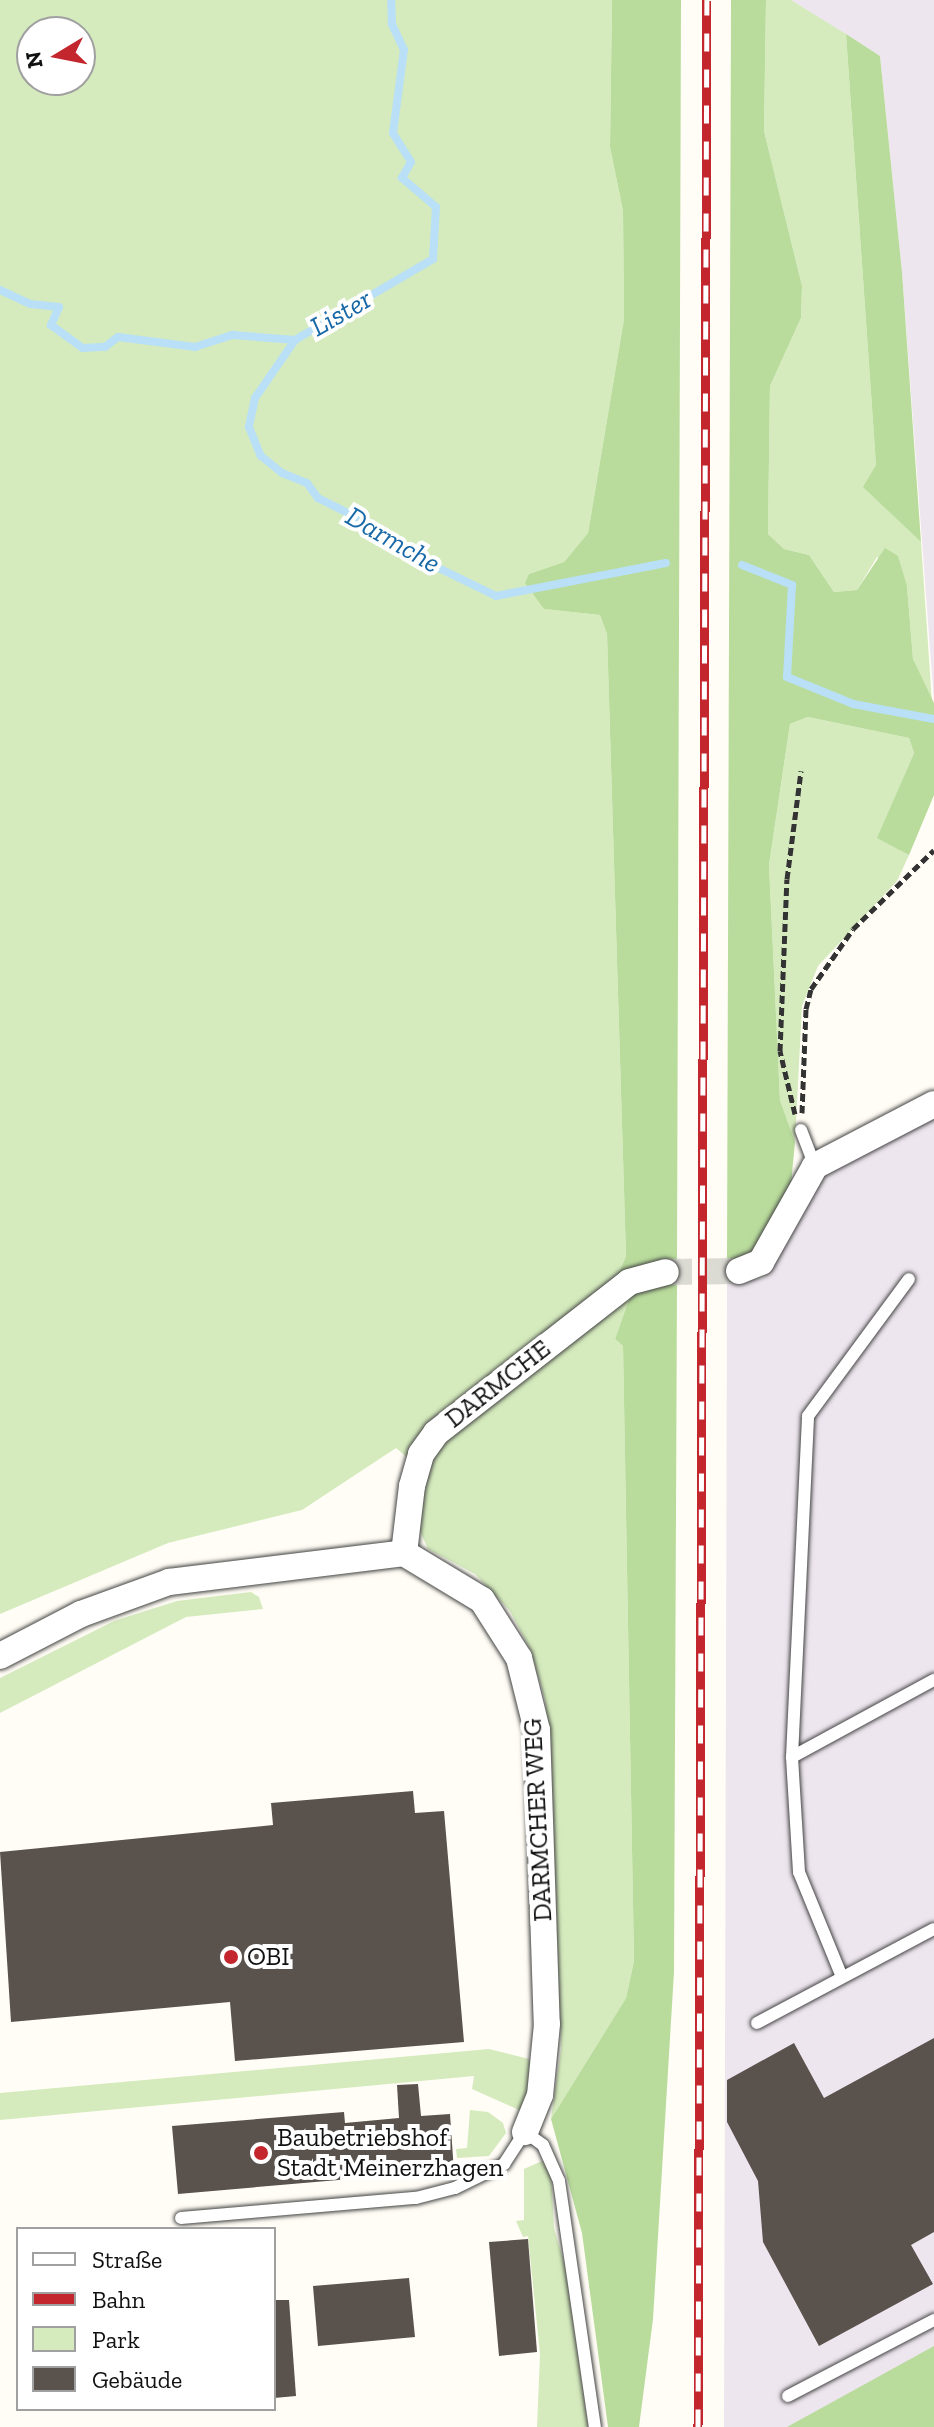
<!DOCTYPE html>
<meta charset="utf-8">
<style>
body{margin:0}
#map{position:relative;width:934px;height:2427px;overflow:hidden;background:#fffdf5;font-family:"Zilla Slab",serif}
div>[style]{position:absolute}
.industrial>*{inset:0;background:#eee6ef}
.green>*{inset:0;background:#d5ebbd}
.forest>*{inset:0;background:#b9dc9c}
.stream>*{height:8px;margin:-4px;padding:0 4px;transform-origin:4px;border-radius:4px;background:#b9e0f7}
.building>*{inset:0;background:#5a524d}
.street-tunnel>*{height:26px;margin-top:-13px;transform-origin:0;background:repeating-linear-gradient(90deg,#dbdad3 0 26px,transparent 0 39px)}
.path>*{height:5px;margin-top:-2.5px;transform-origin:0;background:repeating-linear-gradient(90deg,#333 0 8px,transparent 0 12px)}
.roads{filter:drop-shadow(0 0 2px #444) drop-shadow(0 0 2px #444)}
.lane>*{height:12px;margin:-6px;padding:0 6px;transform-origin:6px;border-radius:6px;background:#fff}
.street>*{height:26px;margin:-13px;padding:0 13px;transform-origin:13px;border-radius:13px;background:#fff}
.rail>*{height:9px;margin-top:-4.5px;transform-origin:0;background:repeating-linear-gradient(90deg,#fff 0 18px,#c4262e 0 36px);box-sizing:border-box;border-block:2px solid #c4262e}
.dots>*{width:22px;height:22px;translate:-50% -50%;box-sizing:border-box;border:4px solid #fff;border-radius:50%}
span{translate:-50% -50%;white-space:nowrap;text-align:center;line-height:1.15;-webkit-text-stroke:8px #fff;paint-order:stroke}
.street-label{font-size:26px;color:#111}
.poi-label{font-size:26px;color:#111}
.left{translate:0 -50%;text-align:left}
.water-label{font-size:28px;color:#1768a6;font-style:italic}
.legend{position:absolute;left:16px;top:2227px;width:260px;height:184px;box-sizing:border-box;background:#fff;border:2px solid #a0a0a0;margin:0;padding:10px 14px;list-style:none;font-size:24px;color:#111}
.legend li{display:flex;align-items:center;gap:16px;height:40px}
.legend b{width:40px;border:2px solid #a0a0a0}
.north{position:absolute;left:16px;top:16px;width:80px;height:80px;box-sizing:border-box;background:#fff;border:2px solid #a0a0a0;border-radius:50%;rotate:260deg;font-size:22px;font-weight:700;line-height:32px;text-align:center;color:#111}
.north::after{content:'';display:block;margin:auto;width:28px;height:36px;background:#c4262e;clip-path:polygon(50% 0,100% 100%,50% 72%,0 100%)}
</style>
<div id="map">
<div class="industrial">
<i style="clip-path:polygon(791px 0,934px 0,934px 703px,902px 272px,880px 56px)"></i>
<i style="clip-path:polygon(934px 1110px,934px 2348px,788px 2427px,724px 2427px,727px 1283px,764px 1278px,810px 1184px)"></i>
</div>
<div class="green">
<i style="clip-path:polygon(evenodd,0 0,612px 0,610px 147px,623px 211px,624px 319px,588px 533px,564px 562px,529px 574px,544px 609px,600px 615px,607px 634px,626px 1256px,617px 1277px,409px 1459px,396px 1448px,302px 1510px,168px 1543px,0 1614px,0 0,32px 32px,80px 32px,80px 80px,32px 80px,32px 32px)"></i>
<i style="clip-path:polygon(766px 0,791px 0,846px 34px,876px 465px,864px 487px,921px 542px,932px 702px,913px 659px,907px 586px,877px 557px,857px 590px,834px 592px,809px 555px,784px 549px,768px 534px,770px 386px,801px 318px,802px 286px,764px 131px)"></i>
<i style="clip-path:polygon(808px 717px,909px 738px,914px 753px,878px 837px,909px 855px,897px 881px,818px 966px,802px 1006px,795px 1142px,780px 1100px,769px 865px,790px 724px)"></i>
<i style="clip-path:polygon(632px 1291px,615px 1339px,623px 1346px,634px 1961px,626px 1998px,551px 2119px,561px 2049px,551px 1754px,545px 1700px,531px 1651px,510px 1611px,475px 1574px,428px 1549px,419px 1529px,428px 1461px,445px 1437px)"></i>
<i style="clip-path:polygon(251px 1592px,259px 1597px,263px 1609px,186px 1617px,0 1713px,0 1678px,114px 1621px,177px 1601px)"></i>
<i style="clip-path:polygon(489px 2049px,529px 2059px,533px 2075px,525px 2106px,519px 2110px,472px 2089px,474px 2076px,0 2120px,0 2093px)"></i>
<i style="clip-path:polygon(470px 2110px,488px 2112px,503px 2123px,506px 2133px,489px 2156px,457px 2158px,456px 2149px,467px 2148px)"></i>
<i style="clip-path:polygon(542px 2161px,551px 2173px,554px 2228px,566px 2269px,588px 2427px,537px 2427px,540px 2354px,528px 2236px,523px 2237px,516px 2221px,524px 2220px,524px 2169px)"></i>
</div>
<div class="forest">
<i style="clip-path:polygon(612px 0,681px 0,677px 1261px,641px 1265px,617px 1277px,626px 1256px,607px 634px,600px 615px,544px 609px,525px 583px,529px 574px,564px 562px,588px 533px,624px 319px,623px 211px,610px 147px)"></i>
<i style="clip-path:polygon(731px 0,766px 0,764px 131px,802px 286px,801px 318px,770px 386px,768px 534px,784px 549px,809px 555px,834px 592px,857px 590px,885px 548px,898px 556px,907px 586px,913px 659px,934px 703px,934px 795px,909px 855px,877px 838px,914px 753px,909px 738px,808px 717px,790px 724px,769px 865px,780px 1100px,795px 1142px,791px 1184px,766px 1239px,744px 1258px,727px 1260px)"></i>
<i style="clip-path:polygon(846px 34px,880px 56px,902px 272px,921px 542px,863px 487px,876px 465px)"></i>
<i style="clip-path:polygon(677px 1283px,674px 1972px,653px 2319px,639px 2427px,608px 2427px,582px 2233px,551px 2119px,626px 1998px,634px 1961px,623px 1346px,615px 1339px,632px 1291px)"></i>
<i style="clip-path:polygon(934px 2346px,934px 2427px,787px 2427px)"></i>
</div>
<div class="stream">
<i style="left:0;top:290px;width:33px;rotate:25deg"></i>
<i style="left:30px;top:304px;width:29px;rotate:6deg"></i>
<i style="left:59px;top:307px;width:20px;rotate:114deg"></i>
<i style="left:51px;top:325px;width:39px;rotate:36deg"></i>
<i style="left:83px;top:348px;width:22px;rotate:-3deg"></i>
<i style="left:105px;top:347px;width:16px;rotate:-38deg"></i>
<i style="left:118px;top:337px;width:78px;rotate:7.4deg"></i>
<i style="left:195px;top:347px;width:40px;rotate:-18deg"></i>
<i style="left:233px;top:335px;width:62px;rotate:4.6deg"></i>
<i style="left:295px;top:340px;width:160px;rotate:-30.4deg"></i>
<i style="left:433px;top:259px;width:52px;rotate:-86.7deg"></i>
<i style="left:436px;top:207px;width:45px;rotate:-139.5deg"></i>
<i style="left:402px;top:178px;width:18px;rotate:-61deg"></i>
<i style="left:411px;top:162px;width:34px;rotate:-122deg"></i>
<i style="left:393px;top:133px;width:84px;rotate:-82.5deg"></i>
<i style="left:404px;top:50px;width:29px;rotate:-115deg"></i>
<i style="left:392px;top:24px;width:24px;rotate:-92deg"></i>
<i style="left:295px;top:340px;width:70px;rotate:124.6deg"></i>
<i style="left:255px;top:398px;width:30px;rotate:102deg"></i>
<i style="left:249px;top:427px;width:31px;rotate:68deg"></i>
<i style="left:261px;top:456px;width:27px;rotate:39deg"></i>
<i style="left:282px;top:473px;width:27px;rotate:22deg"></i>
<i style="left:307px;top:483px;width:19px;rotate:54deg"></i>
<i style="left:318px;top:498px;width:42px;rotate:26.6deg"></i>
<i style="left:356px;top:517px;width:38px;rotate:41deg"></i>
<i style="left:385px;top:542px;width:123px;rotate:25.9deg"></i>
<i style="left:496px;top:596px;width:173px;rotate:-11deg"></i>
<i style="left:742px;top:565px;width:54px;rotate:21.8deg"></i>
<i style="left:792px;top:585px;width:92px;rotate:93.1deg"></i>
<i style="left:787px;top:677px;width:71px;rotate:22.2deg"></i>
<i style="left:853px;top:704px;width:82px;rotate:10.5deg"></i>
</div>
<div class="building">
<i style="clip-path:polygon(413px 1791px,415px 1813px,444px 1811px,464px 2042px,235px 2061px,230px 2002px,11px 2022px,0 1852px,273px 1825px,271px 1803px)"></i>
<i style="clip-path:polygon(934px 2038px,934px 2232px,911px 2245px,933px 2284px,819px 2346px,763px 2242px,758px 2181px,727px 2122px,727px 2080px,794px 2043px,824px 2098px)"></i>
<i style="clip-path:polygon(418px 2084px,421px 2116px,450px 2114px,454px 2172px,437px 2173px,429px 2165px,349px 2172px,350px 2179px,178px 2194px,172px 2126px,344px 2112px,345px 2123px,399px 2118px,397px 2085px)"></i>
<i style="clip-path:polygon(528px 2239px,537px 2352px,499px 2356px,489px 2242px)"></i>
<i style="clip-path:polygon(409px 2278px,415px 2337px,318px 2346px,313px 2286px)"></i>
<i style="clip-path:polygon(274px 2300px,289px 2300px,296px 2396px,274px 2398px)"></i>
</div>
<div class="street-tunnel">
<i style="left:666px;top:1272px;width:73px;rotate:-0.8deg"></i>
</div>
<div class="path">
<i style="left:802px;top:1113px;width:104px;rotate:-87.8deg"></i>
<i style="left:806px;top:1009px;width:21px;rotate:-76deg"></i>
<i style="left:811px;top:989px;width:73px;rotate:-55deg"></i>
<i style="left:853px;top:929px;width:113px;rotate:-44.3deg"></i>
<i style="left:795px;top:1114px;width:65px;rotate:-103.4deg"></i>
<i style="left:780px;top:1051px;width:172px;rotate:-87.7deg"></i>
<i style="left:787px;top:879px;width:109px;rotate:-82.6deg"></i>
</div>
<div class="roads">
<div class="lane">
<i style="left:801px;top:1130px;width:39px;rotate:69deg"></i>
<i style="left:792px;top:1757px;width:341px;rotate:-87.3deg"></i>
<i style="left:808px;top:1416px;width:170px;rotate:-53.6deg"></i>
<i style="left:842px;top:1977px;width:113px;rotate:-112.3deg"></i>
<i style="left:799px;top:1872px;width:115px;rotate:-93.5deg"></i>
<i style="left:792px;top:1757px;width:162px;rotate:-28.5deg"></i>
<i style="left:757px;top:2023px;width:200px;rotate:-28deg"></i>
<i style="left:181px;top:2218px;width:236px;rotate:-4.9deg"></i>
<i style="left:416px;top:2198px;width:40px;rotate:-14.4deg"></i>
<i style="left:455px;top:2188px;width:55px;rotate:-26.1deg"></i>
<i style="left:504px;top:2164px;width:38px;rotate:-57deg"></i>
<i style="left:525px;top:2132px;width:22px;rotate:36deg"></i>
<i style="left:543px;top:2145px;width:39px;rotate:66deg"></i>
<i style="left:559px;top:2181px;width:249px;rotate:81.7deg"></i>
<i style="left:788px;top:2396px;width:165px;rotate:-27.5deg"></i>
</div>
<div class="street">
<i style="left:739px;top:1271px;width:24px;rotate:-22deg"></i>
<i style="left:761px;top:1262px;width:110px;rotate:-60.6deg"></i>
<i style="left:815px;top:1166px;width:134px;rotate:-27.5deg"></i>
<i style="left:404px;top:1553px;width:67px;rotate:-83.2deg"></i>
<i style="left:412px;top:1486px;width:33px;rotate:-74deg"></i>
<i style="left:421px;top:1454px;width:26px;rotate:-54deg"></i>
<i style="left:436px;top:1433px;width:245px;rotate:-38deg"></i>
<i style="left:629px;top:1282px;width:38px;rotate:-15deg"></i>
<i style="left:0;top:1656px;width:91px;rotate:-27.4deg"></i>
<i style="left:81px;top:1614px;width:94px;rotate:-20deg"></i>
<i style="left:169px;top:1582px;width:237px;rotate:-7deg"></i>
<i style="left:404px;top:1553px;width:91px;rotate:31.1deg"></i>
<i style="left:482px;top:1600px;width:69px;rotate:57.5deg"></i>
<i style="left:519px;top:1658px;width:74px;rotate:76deg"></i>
<i style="left:537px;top:1730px;width:294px;rotate:88.1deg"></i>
<i style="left:547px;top:2024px;width:71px;rotate:95.6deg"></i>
<i style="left:540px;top:2095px;width:40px;rotate:112deg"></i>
</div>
</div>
<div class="rail">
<i style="left:698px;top:2427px;width:2427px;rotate:-89.79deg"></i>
</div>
<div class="dots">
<i style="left:231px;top:1957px;background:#c4262e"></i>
<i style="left:261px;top:2153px;background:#c4262e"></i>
</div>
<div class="street-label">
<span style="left:498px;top:1384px;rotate:-38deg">DARMCHE</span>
<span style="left:538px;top:1820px;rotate:-93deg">DARMCHER WEG</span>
</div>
<div class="poi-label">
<span class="left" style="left:247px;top:1957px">OBI</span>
<span class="left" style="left:277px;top:2153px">Baubetriebshof<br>Stadt Meinerzhagen</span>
</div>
<div class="water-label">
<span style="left:341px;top:313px;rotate:-30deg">Lister</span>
<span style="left:393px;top:540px;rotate:30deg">Darmche</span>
</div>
<ul class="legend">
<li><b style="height:10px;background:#fff"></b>Straße</li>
<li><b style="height:10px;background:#c4262e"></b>Bahn</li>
<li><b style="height:22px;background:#d5ebbd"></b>Park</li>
<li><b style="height:22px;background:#5a524d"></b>Gebäude</li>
</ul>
<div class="north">N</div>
</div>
